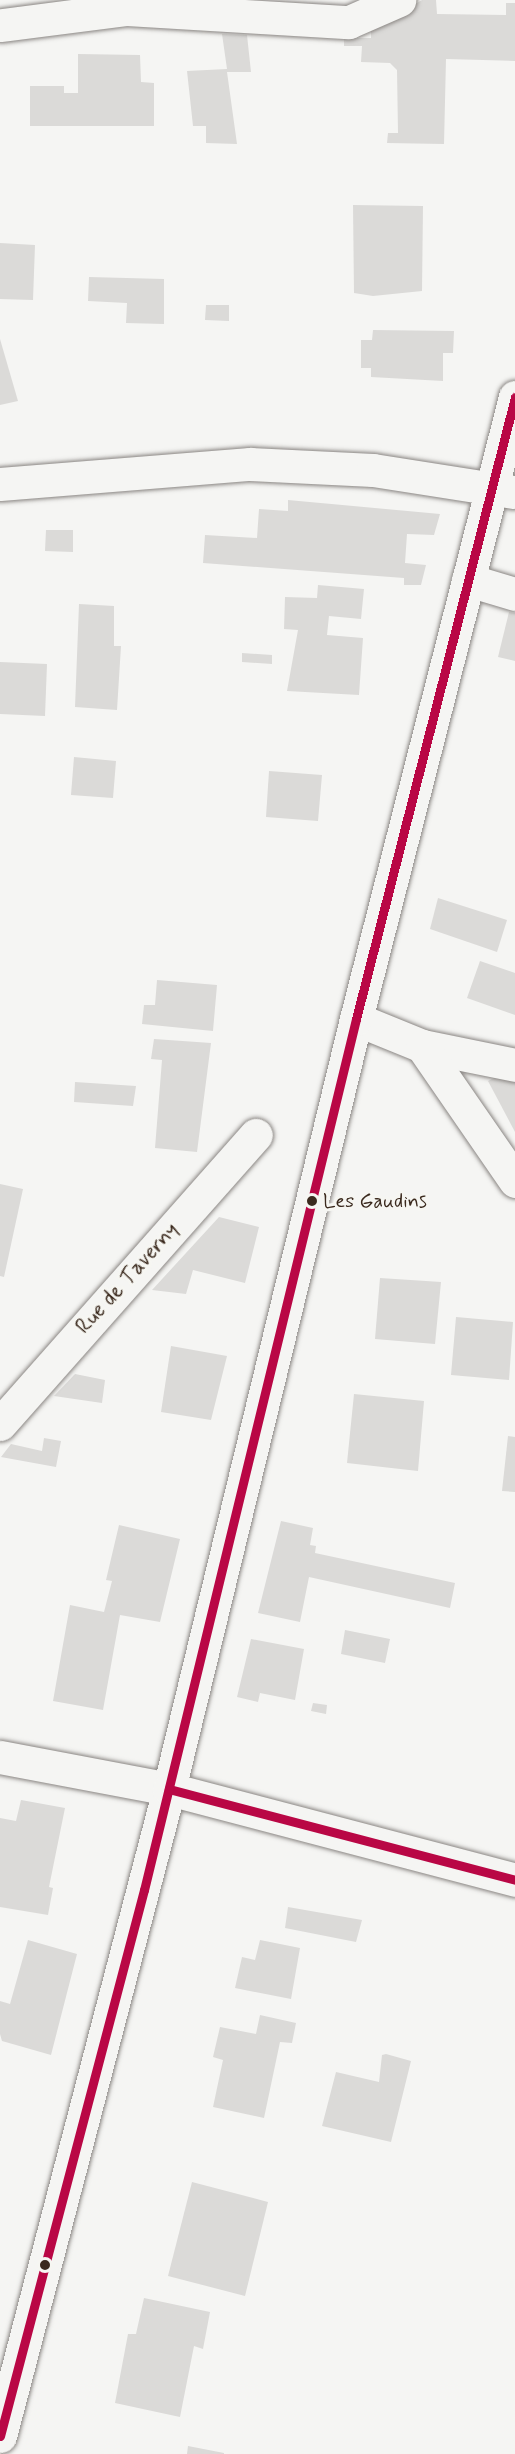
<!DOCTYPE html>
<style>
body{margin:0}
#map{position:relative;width:515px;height:2454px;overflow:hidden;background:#f5f5f3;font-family:Mynerve,sans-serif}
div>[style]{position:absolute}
.building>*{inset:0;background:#dbdad8}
.roads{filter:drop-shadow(0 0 2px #8a8683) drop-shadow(0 0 2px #8a8683)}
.minor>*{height:33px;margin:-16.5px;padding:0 16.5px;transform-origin:16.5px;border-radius:16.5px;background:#f5f5f3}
.major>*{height:33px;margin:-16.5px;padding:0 16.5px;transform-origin:16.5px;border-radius:16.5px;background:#f5f5f3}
.bus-1>*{height:9px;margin:-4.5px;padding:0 4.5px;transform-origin:4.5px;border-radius:4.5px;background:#b90745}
.dots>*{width:16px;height:16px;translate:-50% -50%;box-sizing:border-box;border:3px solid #f6f6f2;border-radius:50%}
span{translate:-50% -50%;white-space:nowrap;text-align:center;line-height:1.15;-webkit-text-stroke:6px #f6f6f2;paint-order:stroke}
.bus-label{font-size:20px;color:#3b2a1e}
.left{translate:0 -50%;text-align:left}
.street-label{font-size:22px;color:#3b2a1e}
</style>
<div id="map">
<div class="building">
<i style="clip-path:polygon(422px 0,436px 0,437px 14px,506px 15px,506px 3px,515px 3px,515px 61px,446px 59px,444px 144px,387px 143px,388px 133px,398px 133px,397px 70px,390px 63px,361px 62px,362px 46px,344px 46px,344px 38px,371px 38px,371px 30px)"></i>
<i style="clip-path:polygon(222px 34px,247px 35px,251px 72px,227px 72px,237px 144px,206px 143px,206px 126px,193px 126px,187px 71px,227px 69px)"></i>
<i style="clip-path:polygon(78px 54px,140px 55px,141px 82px,154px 83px,154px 126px,30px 126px,30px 86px,64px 86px,64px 93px,78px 93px)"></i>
<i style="clip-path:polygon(353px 205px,423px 206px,422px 291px,373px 296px,354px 293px)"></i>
<i style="clip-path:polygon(0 243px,35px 245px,33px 300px,0 299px)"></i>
<i style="clip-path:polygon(89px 277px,164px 279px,164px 324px,126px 323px,127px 303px,88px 301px)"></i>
<i style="clip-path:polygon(206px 305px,229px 305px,229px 321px,205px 320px)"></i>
<i style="clip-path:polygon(373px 330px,454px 331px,453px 353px,443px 353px,443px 381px,371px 377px,371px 368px,361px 368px,361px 340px,372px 340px)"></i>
<i style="clip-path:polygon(0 339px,18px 401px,0 405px)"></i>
<i style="clip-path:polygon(288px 500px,440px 514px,434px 535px,407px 534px,405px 563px,426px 565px,421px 585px,404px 585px,404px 578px,203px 563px,205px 535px,257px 538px,259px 509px,288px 511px)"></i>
<i style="clip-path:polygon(46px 530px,73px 530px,73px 552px,45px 551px)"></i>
<i style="clip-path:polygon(318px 585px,364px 589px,361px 619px,329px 616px,327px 635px,363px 638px,359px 695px,287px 691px,298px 630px,284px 629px,285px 597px,317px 598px)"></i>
<i style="clip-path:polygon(79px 604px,114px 606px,114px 646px,121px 646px,117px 710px,75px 707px)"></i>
<i style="clip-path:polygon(509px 612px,515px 613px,515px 661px,498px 657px)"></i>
<i style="clip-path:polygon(242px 653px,272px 655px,272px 664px,242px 662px)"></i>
<i style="clip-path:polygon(0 662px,47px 664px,45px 716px,0 714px)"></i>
<i style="clip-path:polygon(74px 757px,116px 761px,113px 798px,71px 795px)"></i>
<i style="clip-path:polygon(269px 771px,322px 775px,318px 821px,266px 817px)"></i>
<i style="clip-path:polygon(438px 898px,507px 920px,497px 952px,430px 929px)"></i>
<i style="clip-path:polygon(480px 961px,515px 973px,515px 1015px,467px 998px)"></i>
<i style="clip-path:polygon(157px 980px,217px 985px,213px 1031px,142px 1024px,144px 1005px,155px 1005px)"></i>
<i style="clip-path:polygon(154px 1039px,211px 1043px,197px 1152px,155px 1148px,162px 1060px,151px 1059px)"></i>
<i style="clip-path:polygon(512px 1069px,515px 1074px,515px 1132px,488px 1081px)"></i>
<i style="clip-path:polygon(75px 1082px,136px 1086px,133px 1106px,74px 1102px)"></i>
<i style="clip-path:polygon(0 1184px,23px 1189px,4px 1277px,0 1276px)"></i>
<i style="clip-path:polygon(219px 1217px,259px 1227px,245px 1283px,193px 1270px,186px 1294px,152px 1290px)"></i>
<i style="clip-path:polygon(380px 1278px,441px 1282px,435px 1344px,375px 1339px)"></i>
<i style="clip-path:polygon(456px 1317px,513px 1322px,509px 1380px,451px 1375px)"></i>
<i style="clip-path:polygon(171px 1346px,227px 1356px,211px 1420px,161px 1412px)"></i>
<i style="clip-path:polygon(75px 1374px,105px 1380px,102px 1403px,54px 1396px)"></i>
<i style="clip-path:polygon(354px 1394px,424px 1401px,418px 1471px,347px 1463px)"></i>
<i style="clip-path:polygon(508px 1436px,515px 1437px,515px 1492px,502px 1491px)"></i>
<i style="clip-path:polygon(44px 1438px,61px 1441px,56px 1467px,1px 1457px,11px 1444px,42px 1451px)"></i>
<i style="clip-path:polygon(281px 1521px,313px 1528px,310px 1545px,316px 1546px,315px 1553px,455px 1583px,450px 1608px,309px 1577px,300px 1622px,258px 1613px)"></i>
<i style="clip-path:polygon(119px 1525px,180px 1539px,160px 1622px,120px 1615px,103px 1710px,53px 1701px,70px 1605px,104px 1612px,112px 1581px,106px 1580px)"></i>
<i style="clip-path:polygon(345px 1630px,390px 1639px,385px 1663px,341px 1654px)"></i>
<i style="clip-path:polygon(251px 1639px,304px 1649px,295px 1700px,260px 1693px,258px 1702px,237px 1697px)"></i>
<i style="clip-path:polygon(313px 1703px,327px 1705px,326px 1714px,311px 1711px)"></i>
<i style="clip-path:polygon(21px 1800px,65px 1808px,49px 1887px,53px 1888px,48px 1915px,0 1907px,0 1818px,16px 1821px)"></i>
<i style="clip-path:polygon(288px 1907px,362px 1920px,356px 1942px,285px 1928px)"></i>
<i style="clip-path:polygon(28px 1940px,77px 1954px,51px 2055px,2px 2041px,0 2034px,0 2001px,10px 2004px)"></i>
<i style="clip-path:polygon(260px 1940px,300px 1948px,291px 1999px,235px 1988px,242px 1957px,255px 1960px)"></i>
<i style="clip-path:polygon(260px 2015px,296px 2023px,292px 2043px,280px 2042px,264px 2118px,213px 2107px,223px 2060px,213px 2057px,220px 2027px,256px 2034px)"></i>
<i style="clip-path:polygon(386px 2054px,411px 2061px,391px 2142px,322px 2126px,336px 2072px,379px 2082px,382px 2055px)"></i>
<i style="clip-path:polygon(192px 2182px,268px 2202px,245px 2296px,168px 2276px)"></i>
<i style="clip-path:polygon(144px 2298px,210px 2312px,203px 2349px,194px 2346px,180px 2417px,115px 2403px,128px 2334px,136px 2334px)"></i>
<i style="clip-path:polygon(188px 2446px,224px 2453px,224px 2454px,187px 2454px)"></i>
</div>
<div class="roads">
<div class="minor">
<i style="left:2px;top:25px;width:126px;rotate:-7.3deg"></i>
<i style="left:127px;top:9px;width:222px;rotate:3.4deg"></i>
<i style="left:349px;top:22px;width:55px;rotate:-23.7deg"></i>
<i style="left:0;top:484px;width:251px;rotate:-4.6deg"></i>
<i style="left:250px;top:464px;width:123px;rotate:2.8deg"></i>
<i style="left:373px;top:470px;width:142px;rotate:8.9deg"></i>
<i style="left:468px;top:580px;width:49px;rotate:16.6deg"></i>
<i style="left:356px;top:1019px;width:71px;rotate:22.2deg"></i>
<i style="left:422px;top:1046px;width:95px;rotate:11.5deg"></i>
<i style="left:422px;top:1046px;width:164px;rotate:55.4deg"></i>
<i style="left:0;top:1424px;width:386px;rotate:-48.5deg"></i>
<i style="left:0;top:1757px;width:172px;rotate:10.7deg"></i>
<i style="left:169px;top:1789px;width:792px;rotate:-76.35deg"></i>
<i style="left:356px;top:1019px;width:642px;rotate:-75.66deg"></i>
</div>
<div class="major">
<i style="left:0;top:2436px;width:669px;rotate:-75.36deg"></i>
<i style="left:169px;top:1789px;width:358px;rotate:14.7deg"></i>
</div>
</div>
<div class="bus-1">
<i style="left:169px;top:1789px;width:358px;rotate:14.7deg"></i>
<i style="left:0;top:2436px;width:565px;rotate:-75.23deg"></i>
<i style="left:144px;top:1890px;width:896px;rotate:-76.32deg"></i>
<i style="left:356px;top:1019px;width:642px;rotate:-75.66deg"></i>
</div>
<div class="dots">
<i style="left:312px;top:1201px;background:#3b2a1e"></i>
<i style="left:45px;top:2265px;background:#3b2a1e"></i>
</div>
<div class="bus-label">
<span class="left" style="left:323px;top:1201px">Les Gaudins</span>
</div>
<div class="street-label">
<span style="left:128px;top:1279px;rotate:-48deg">Rue de Taverny</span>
</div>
</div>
